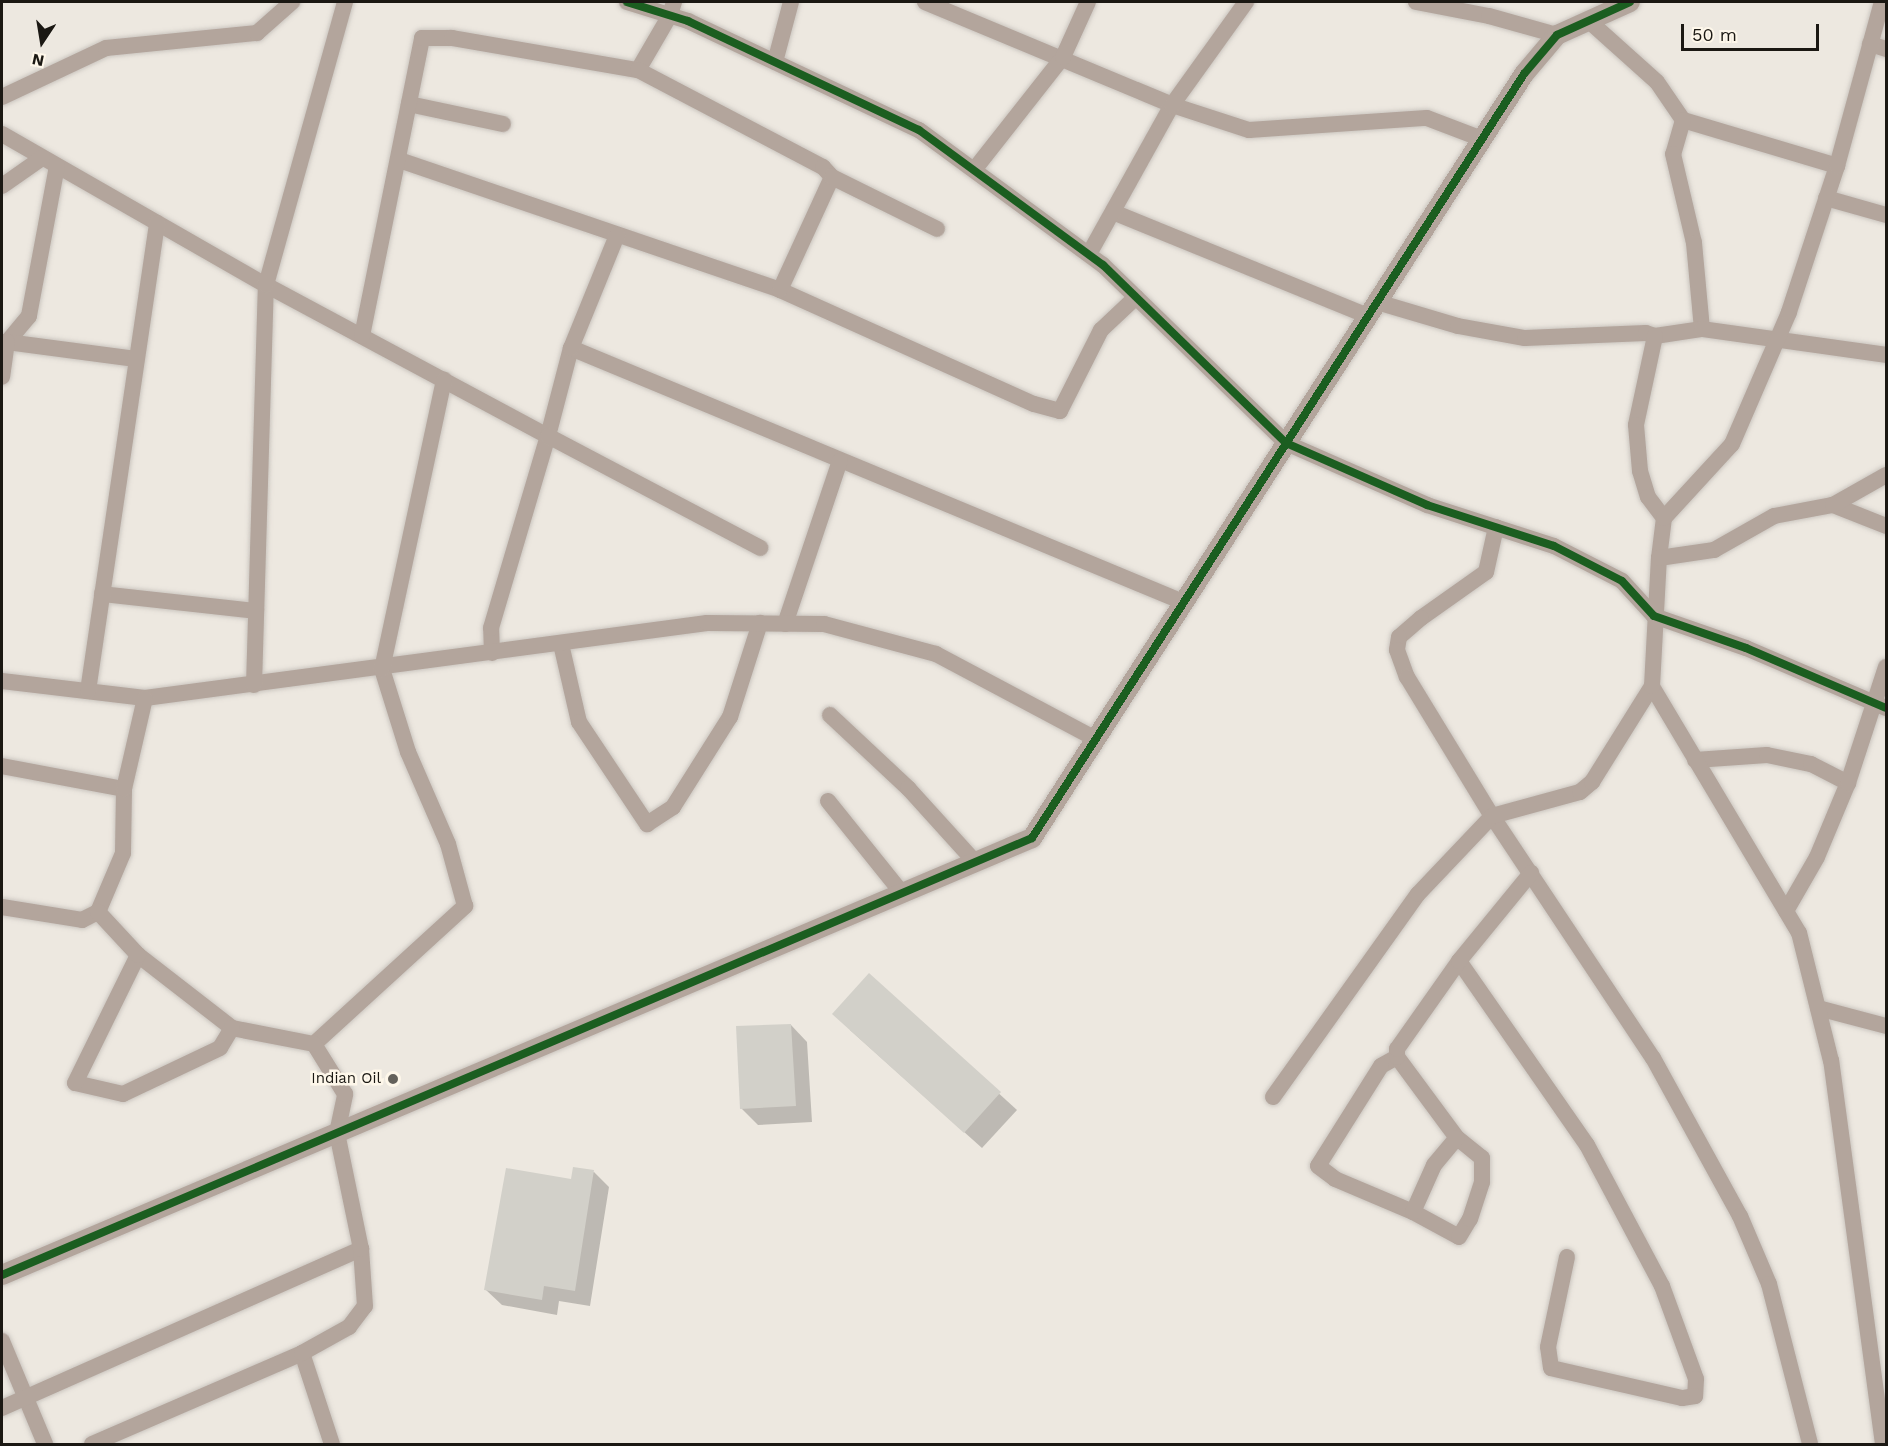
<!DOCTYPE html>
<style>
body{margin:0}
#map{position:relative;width:1888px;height:1446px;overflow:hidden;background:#ede8e0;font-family:"Work Sans",sans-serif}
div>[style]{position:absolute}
.shadow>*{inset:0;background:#0003}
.building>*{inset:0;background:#d2d0c9}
.roads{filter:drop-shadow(0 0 2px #cbc6c0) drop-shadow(0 0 2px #cbc6c0)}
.minor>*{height:16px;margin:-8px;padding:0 8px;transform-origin:8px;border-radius:8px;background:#b3a59c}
.tertiary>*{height:20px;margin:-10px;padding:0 10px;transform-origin:10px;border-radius:10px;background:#b3a59c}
.cycleway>*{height:8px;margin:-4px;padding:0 4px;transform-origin:4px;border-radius:4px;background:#1b5e20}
.dots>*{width:16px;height:16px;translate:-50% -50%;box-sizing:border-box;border:3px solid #fef7ea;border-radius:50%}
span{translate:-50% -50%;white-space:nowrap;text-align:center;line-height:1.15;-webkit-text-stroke:5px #fef7ea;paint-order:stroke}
.poi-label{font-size:15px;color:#1b1813}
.right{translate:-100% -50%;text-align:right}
.frame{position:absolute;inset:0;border:3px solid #1b1813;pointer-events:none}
.north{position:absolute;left:12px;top:12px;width:60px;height:60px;-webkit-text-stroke:4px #fef7ea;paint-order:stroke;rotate:192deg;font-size:16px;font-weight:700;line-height:24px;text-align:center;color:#1b1813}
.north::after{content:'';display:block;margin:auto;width:21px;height:27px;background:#1b1813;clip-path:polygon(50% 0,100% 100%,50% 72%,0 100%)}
.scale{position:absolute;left:1681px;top:24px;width:138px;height:27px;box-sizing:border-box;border:3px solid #1b1813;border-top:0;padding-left:8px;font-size:18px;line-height:21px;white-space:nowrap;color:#1b1813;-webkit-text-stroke:4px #fef7ea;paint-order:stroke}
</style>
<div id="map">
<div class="shadow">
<i style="clip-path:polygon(869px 975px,1017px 1110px,982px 1148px,850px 1030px)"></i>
<i style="clip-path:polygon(791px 1025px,807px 1042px,812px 1122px,758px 1125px,741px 1108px)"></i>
<i style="clip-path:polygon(594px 1172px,609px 1187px,590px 1306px,559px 1301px,557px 1315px,502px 1305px,486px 1290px,572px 1180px)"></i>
</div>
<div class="building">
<i style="clip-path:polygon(869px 973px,1001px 1092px,964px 1133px,832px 1014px)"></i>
<i style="clip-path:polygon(791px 1024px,796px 1106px,740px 1109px,736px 1026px)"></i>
<i style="clip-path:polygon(573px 1167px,594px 1170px,575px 1291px,544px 1286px,542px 1300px,484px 1290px,506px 1168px,571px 1179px)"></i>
</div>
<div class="roads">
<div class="minor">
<i style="left:627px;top:2px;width:64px;rotate:17.3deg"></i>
<i style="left:688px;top:21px;width:255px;rotate:25.3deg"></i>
<i style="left:919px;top:130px;width:228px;rotate:36.3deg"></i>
<i style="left:1103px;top:265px;width:255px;rotate:44.2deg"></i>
<i style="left:1286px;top:443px;width:154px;rotate:23.7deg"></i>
<i style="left:1427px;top:505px;width:133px;rotate:17.9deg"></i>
<i style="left:1554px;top:546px;width:76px;rotate:27.2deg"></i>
<i style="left:1622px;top:581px;width:47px;rotate:47.6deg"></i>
<i style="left:1654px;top:616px;width:97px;rotate:19.2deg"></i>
<i style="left:1746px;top:648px;width:152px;rotate:23.2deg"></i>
<i style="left:925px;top:2px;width:268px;rotate:22.6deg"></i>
<i style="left:1172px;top:105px;width:81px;rotate:18deg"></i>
<i style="left:1249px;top:130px;width:178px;rotate:-3.9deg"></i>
<i style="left:1427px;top:118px;width:59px;rotate:20.9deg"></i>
<i style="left:1416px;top:2px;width:74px;rotate:10.9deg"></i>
<i style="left:1489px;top:16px;width:71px;rotate:15.6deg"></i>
<i style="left:1589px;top:21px;width:91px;rotate:41.9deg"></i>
<i style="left:1657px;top:82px;width:46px;rotate:55.6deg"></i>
<i style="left:1683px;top:120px;width:161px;rotate:16.6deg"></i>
<i style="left:1870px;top:44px;width:17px;rotate:17deg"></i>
<i style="left:775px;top:62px;width:62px;rotate:-75.1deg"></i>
<i style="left:638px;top:70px;width:64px;rotate:-59.8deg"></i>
<i style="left:670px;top:15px;width:14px;rotate:-73deg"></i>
<i style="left:2px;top:97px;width:115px;rotate:-25.2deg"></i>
<i style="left:106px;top:48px;width:152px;rotate:-5.7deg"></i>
<i style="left:257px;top:33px;width:47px;rotate:-41.5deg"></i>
<i style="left:409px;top:104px;width:96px;rotate:12deg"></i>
<i style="left:1683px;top:120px;width:35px;rotate:106deg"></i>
<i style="left:1673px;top:154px;width:91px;rotate:76.7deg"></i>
<i style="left:1694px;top:243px;width:86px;rotate:84.7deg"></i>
<i style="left:2px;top:134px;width:304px;rotate:29.8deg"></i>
<i style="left:266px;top:285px;width:320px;rotate:28.2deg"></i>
<i style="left:548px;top:436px;width:91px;rotate:-75.4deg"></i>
<i style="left:571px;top:348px;width:663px;rotate:22.54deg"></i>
<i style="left:399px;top:160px;width:403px;rotate:18.8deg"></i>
<i style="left:780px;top:290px;width:278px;rotate:24.2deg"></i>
<i style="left:1034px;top:404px;width:27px;rotate:15deg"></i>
<i style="left:1060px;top:411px;width:91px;rotate:-63.2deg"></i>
<i style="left:1101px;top:330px;width:48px;rotate:-43.3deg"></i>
<i style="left:57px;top:166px;width:153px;rotate:100.6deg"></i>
<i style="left:29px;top:316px;width:34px;rotate:130deg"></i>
<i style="left:7px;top:342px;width:130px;rotate:7.5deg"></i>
<i style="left:974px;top:170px;width:144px;rotate:-51.8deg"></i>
<i style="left:1063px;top:57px;width:60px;rotate:-65.6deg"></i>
<i style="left:2px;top:186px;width:49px;rotate:-35deg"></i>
<i style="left:1826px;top:198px;width:62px;rotate:15.8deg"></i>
<i style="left:1113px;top:212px;width:275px;rotate:22.2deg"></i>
<i style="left:1089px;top:254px;width:171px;rotate:-60.9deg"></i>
<i style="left:1172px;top:105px;width:127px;rotate:-54.3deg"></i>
<i style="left:780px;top:290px;width:124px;rotate:-65.3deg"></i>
<i style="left:1377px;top:302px;width:84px;rotate:16.5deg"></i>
<i style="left:1458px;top:326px;width:68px;rotate:10.2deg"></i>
<i style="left:1525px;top:338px;width:121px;rotate:-2.4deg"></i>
<i style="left:1646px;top:333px;width:9px;rotate:18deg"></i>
<i style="left:1655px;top:336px;width:48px;rotate:-8.5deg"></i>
<i style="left:1702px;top:329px;width:186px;rotate:8deg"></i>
<i style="left:362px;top:336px;width:304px;rotate:-78.6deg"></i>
<i style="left:422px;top:38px;width:30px"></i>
<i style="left:452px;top:38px;width:189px;rotate:9.8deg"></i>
<i style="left:638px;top:70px;width:209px;rotate:27.7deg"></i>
<i style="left:823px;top:167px;width:13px;rotate:48deg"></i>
<i style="left:832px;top:177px;width:117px;rotate:26.3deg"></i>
<i style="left:1655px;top:336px;width:91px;rotate:102.1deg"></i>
<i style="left:1636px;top:425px;width:46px;rotate:85deg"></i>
<i style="left:1640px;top:471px;width:27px;rotate:73deg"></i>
<i style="left:1648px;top:497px;width:26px;rotate:53deg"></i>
<i style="left:2px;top:342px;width:5px"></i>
<i style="left:7px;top:342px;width:35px;rotate:98deg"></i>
<i style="left:571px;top:348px;width:122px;rotate:-67.8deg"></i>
<i style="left:1833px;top:505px;width:57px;rotate:21.6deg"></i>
<i style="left:1496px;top:527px;width:46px;rotate:102.5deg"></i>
<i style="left:1486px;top:572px;width:80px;rotate:144.7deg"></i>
<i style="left:1421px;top:618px;width:29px;rotate:139deg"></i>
<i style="left:1399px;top:637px;width:13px;rotate:99deg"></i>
<i style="left:1397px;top:650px;width:29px;rotate:70deg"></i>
<i style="left:1407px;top:677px;width:163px;rotate:58.6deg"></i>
<i style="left:1492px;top:816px;width:291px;rotate:56.4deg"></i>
<i style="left:1653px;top:1058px;width:180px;rotate:61.2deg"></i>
<i style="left:1740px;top:1216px;width:74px;rotate:66.9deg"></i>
<i style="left:1769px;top:1284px;width:165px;rotate:75.6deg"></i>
<i style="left:1659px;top:558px;width:40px;rotate:-82.9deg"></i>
<i style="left:1664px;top:518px;width:100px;rotate:-47.4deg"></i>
<i style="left:1732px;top:444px;width:144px;rotate:-66.6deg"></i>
<i style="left:1789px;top:312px;width:154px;rotate:-71.8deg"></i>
<i style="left:1837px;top:166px;width:170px;rotate:-74.7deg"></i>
<i style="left:102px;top:594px;width:155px;rotate:6.3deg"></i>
<i style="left:785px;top:624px;width:172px;rotate:-71.4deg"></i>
<i style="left:561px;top:644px;width:80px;rotate:77deg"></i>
<i style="left:579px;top:722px;width:123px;rotate:56.3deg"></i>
<i style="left:647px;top:824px;width:31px;rotate:-33deg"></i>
<i style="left:673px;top:807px;width:107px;rotate:-57.7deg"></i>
<i style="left:730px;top:717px;width:99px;rotate:-72.3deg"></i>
<i style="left:492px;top:653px;width:25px;rotate:-92deg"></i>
<i style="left:491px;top:628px;width:200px;rotate:-73.5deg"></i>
<i style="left:548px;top:436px;width:240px;rotate:27.8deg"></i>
<i style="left:2px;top:681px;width:144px;rotate:6.8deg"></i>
<i style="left:145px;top:698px;width:567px;rotate:-7.6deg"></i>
<i style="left:707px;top:623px;width:117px;rotate:0.5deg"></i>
<i style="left:824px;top:624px;width:116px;rotate:15deg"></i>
<i style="left:936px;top:654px;width:181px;rotate:28deg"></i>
<i style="left:254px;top:685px;width:400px;rotate:-88.3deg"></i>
<i style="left:266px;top:285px;width:294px;rotate:-74.4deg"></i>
<i style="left:88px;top:691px;width:473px;rotate:-81.6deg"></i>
<i style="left:830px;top:715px;width:107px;rotate:43.1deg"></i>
<i style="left:908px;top:788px;width:100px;rotate:47.8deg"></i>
<i style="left:1695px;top:760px;width:72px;rotate:-4deg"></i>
<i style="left:1767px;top:755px;width:45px;rotate:11.6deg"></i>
<i style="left:1811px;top:764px;width:42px;rotate:27.2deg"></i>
<i style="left:2px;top:766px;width:124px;rotate:10.7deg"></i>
<i style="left:828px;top:801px;width:118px;rotate:51.2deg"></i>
<i style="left:2px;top:907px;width:81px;rotate:9.2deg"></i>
<i style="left:82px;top:920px;width:18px;rotate:-27deg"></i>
<i style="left:98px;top:912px;width:64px;rotate:-67deg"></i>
<i style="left:123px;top:853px;width:64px;rotate:-89.1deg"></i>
<i style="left:124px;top:789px;width:93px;rotate:-77deg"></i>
<i style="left:1786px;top:911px;width:62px;rotate:-60.1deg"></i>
<i style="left:1817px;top:857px;width:80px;rotate:-67.3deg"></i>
<i style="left:1848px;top:783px;width:122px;rotate:-71.9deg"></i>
<i style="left:138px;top:955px;width:119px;rotate:37.8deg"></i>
<i style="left:1459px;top:961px;width:224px;rotate:55.2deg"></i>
<i style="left:1587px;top:1145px;width:160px;rotate:62deg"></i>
<i style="left:1662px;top:1286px;width:99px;rotate:69.9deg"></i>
<i style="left:1696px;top:1379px;width:17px;rotate:93deg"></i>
<i style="left:1695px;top:1396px;width:13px;rotate:171deg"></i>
<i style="left:1682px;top:1398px;width:134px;rotate:-167.1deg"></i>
<i style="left:1551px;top:1368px;width:21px;rotate:-98deg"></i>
<i style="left:1548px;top:1347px;width:92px;rotate:-78.1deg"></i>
<i style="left:1818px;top:1008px;width:70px;rotate:14.8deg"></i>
<i style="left:314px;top:1044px;width:205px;rotate:-42.4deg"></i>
<i style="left:465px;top:906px;width:64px;rotate:-105.3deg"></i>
<i style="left:448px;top:844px;width:100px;rotate:-113.5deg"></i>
<i style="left:408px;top:752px;width:87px;rotate:-107.4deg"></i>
<i style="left:382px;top:669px;width:296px;rotate:-77.9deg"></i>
<i style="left:1397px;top:1057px;width:18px;rotate:151deg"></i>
<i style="left:1381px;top:1066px;width:118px;rotate:122.2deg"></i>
<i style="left:1318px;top:1166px;width:21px;rotate:37deg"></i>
<i style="left:1335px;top:1179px;width:85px;rotate:22.9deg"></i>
<i style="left:1413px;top:1212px;width:52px;rotate:28.5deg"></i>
<i style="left:1459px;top:1237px;width:21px;rotate:-59deg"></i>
<i style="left:1470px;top:1219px;width:39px;rotate:-72deg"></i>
<i style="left:1482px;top:1182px;width:24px;rotate:-90deg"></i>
<i style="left:1482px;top:1158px;width:32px;rotate:-141deg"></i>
<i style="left:1457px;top:1138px;width:101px;rotate:-126.5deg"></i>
<i style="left:1397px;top:1057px;width:8px;rotate:-90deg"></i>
<i style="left:1397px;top:1049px;width:108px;rotate:-54.8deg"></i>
<i style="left:1459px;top:961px;width:114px;rotate:-50.7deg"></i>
<i style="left:1273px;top:1097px;width:249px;rotate:-54.5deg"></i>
<i style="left:1418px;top:894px;width:108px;rotate:-46.5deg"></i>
<i style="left:1492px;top:816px;width:91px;rotate:-15.3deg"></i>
<i style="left:1580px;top:792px;width:16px;rotate:-40deg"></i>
<i style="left:1592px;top:782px;width:113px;rotate:-58deg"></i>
<i style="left:1413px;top:1212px;width:51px;rotate:-65.9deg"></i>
<i style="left:1434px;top:1165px;width:35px;rotate:-50deg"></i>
<i style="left:2px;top:1341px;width:112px;rotate:67.3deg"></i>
<i style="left:302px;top:1353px;width:96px;rotate:71.8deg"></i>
<i style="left:2px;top:1408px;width:393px;rotate:-23.9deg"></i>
<i style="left:92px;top:1444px;width:229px;rotate:-23.4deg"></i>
<i style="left:302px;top:1353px;width:54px;rotate:-29deg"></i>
<i style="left:349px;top:1327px;width:26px;rotate:-53deg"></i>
<i style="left:365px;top:1306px;width:57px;rotate:-94deg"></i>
<i style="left:361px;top:1249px;width:118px;rotate:-101.7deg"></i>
<i style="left:337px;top:1133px;width:40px;rotate:-78deg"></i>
<i style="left:345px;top:1094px;width:59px;rotate:-121.8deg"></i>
<i style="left:314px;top:1044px;width:84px;rotate:-169deg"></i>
<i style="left:232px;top:1028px;width:23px;rotate:121deg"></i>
<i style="left:220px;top:1048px;width:107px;rotate:154.6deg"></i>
<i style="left:123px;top:1094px;width:49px;rotate:-167.1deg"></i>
<i style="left:75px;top:1083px;width:143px;rotate:-63.8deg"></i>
<i style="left:138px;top:955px;width:59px;rotate:-132.9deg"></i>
<i style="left:1883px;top:1444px;width:387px;rotate:-97.7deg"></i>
<i style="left:1831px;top:1061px;width:132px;rotate:-104deg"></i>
<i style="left:1799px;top:933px;width:287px;rotate:-120.8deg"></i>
<i style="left:1652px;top:686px;width:128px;rotate:-86.9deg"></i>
<i style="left:1659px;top:558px;width:56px;rotate:-8.3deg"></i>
<i style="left:1714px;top:550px;width:69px;rotate:-29.5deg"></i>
<i style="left:1774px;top:516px;width:60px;rotate:-10.6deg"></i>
<i style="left:1833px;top:505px;width:61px;rotate:-29.5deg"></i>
</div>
<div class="tertiary">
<i style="left:2px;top:1275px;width:1119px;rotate:-22.99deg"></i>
<i style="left:1032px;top:838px;width:909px;rotate:-57.22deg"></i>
<i style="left:1524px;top:74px;width:51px;rotate:-49.8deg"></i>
<i style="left:1557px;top:35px;width:80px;rotate:-24.3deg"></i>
</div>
</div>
<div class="cycleway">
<i style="left:627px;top:2px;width:64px;rotate:17.3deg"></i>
<i style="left:688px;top:21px;width:255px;rotate:25.3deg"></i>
<i style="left:919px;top:130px;width:228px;rotate:36.3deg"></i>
<i style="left:1103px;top:265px;width:255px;rotate:44.2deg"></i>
<i style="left:1286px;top:443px;width:154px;rotate:23.7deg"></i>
<i style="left:1427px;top:505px;width:133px;rotate:17.9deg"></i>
<i style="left:1554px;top:546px;width:76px;rotate:27.2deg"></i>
<i style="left:1622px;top:581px;width:47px;rotate:47.6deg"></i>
<i style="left:1654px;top:616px;width:97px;rotate:19.2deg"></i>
<i style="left:1746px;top:648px;width:152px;rotate:23.2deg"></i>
<i style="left:2px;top:1275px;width:1119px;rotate:-22.99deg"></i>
<i style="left:1032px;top:838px;width:909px;rotate:-57.22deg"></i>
<i style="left:1524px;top:74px;width:51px;rotate:-49.8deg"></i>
<i style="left:1557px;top:35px;width:80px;rotate:-24.3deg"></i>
</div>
<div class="dots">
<i style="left:393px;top:1079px;background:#64615b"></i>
</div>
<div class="poi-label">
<span class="right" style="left:381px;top:1079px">Indian Oil</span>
</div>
<div class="frame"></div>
<div class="north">N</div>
<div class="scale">50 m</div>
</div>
